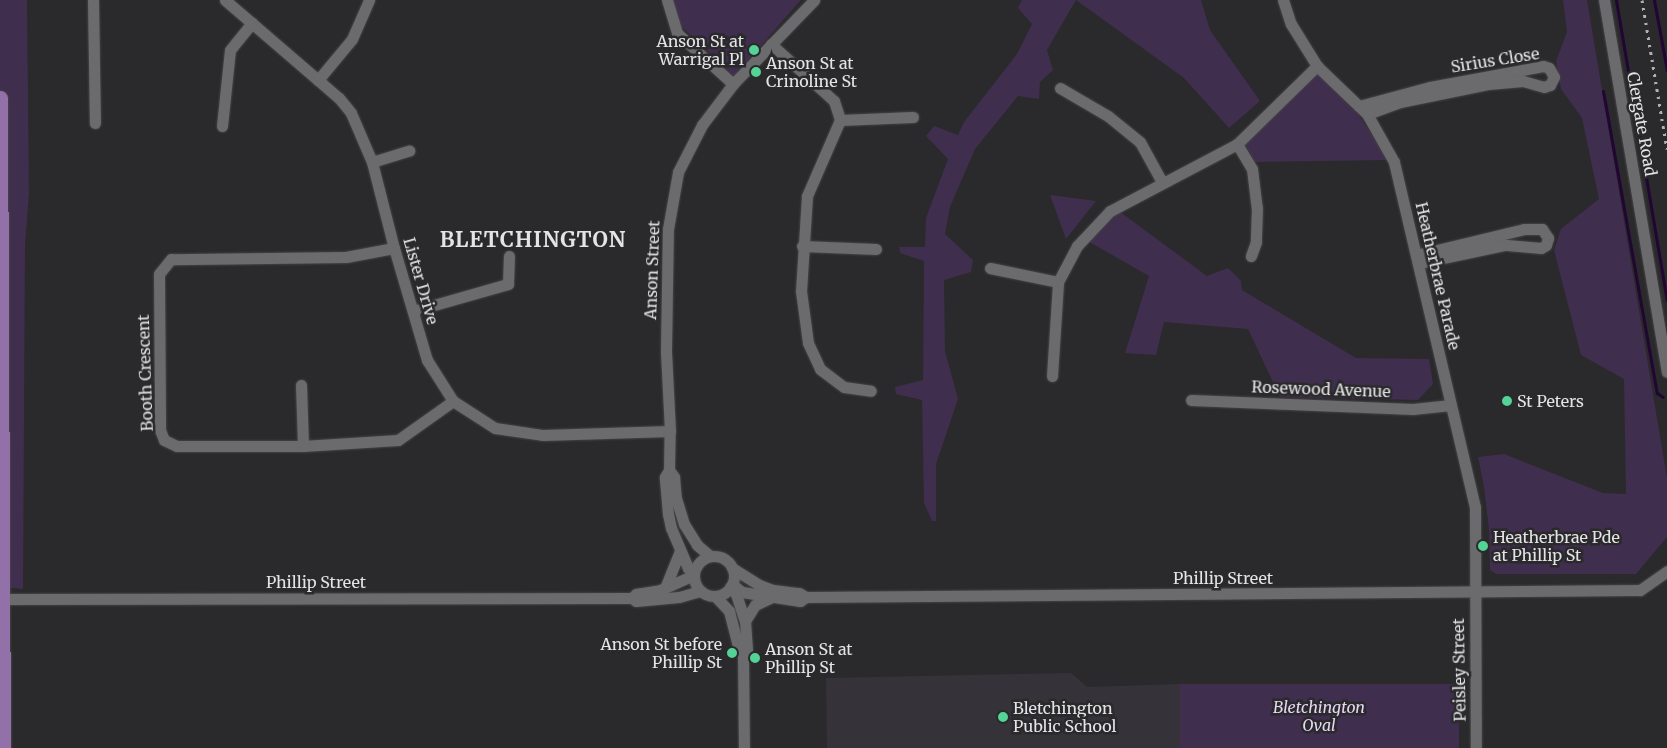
<!DOCTYPE html>
<style>
body{margin:0}
#map{position:relative;width:1667px;height:748px;overflow:hidden;background:#2a292b;font-family:Merriweather,serif}
div>[style]{position:absolute}
.built>*{inset:0;background:#363239}
.green>*{inset:0;background:#402e4e}
.stream>*{height:3px;margin:-1.5px;padding:0 1.5px;transform-origin:1.5px;border-radius:1.5px;background:#210532}
.roads{filter:drop-shadow(0 0 1px #454446) drop-shadow(0 0 1px #454446)}
.minor>*{height:11px;margin:-5.5px;padding:0 5.5px;transform-origin:5.5px;border-radius:5.5px;background:#6b6a6d}
.minor>.ring{margin:-5.5px;padding:0;box-sizing:content-box;background:none;border:11px solid #6b6a6d;border-radius:50%}
.major>*{height:15px;margin:-7.5px;padding:0 7.5px;transform-origin:7.5px;border-radius:7.5px;background:#9171a8}
.rail>*{height:3px;margin-top:-1.5px;transform-origin:0;background:repeating-linear-gradient(90deg,#b1b0b2 0 2.5px,transparent 0 7.5px)}
.dots>*{width:14px;height:14px;translate:-50% -50%;box-sizing:border-box;border:2px solid #2a292b;border-radius:50%}
span{translate:-50% -50%;white-space:nowrap;text-align:center;line-height:1.15;-webkit-text-stroke:5px #2a292b;paint-order:stroke}
.poi-label{font-size:16px;color:#e4e3e5}
.right{translate:-100% -50%;text-align:right}
.left{translate:0 -50%;text-align:left}
.street-label{font-size:16px;color:#e4e3e5}
.park-label{font-size:16px;color:#e6d5f4;font-style:italic}
.district-label{font-size:21px;color:#e4e3e5;font-weight:700;letter-spacing:1px}
</style>
<div id="map">
<div class="built">
<i style="clip-path:polygon(1071px 673px,1087px 687px,1180px 684px,1180px 748px,827px 748px,826px 678px)"></i>
</div>
<div class="green">
<i style="clip-path:polygon(0 0,27px 0,29px 194px,25px 245px,23px 589px,0 587px)"></i>
<i style="clip-path:polygon(661px 0,801px 0,734px 76px,681px 26px)"></i>
<i style="clip-path:polygon(1022px 0,1076px 0,1047px 50px,1053px 70px,1040px 82px,1039px 99px,1018px 96px,975px 149px,950px 207px,945px 234px,973px 260px,971px 272px,944px 280px,945px 351px,958px 399px,936px 464px,936px 521px,932px 521px,924px 503px,922px 400px,896px 394px,895px 387px,923px 380px,924px 261px,900px 253px,899px 247px,925px 247px,926px 218px,948px 159px,926px 136px,934px 126px,958px 135px,964px 122px,1017px 54px,1032px 24px,1018px 8px)"></i>
<i style="clip-path:polygon(1076px 0,1201px 0,1210px 30px,1260px 101px,1229px 128px,1184px 78px)"></i>
<i style="clip-path:polygon(1563px 0,1587px 0,1667px 478px,1667px 537px,1636px 574px,1496px 574px,1490px 570px,1489px 529px,1484px 487px,1478px 457px,1504px 454px,1603px 493px,1626px 494px,1624px 379px,1581px 355px,1554px 250px,1561px 229px,1599px 199px,1582px 118px,1561px 89px,1556px 61px,1567px 32px)"></i>
<i style="clip-path:polygon(1318px 74px,1358px 114px,1388px 160px,1255px 162px,1244px 143px)"></i>
<i style="clip-path:polygon(1050px 195px,1096px 201px,1066px 239px)"></i>
<i style="clip-path:polygon(1116px 209px,1207px 276px,1228px 268px,1241px 281px,1242px 290px,1356px 358px,1429px 359px,1433px 384px,1418px 400px,1280px 397px,1248px 329px,1164px 322px,1156px 355px,1125px 353px,1149px 276px,1086px 240px)"></i>
<i style="clip-path:polygon(1180px 684px,1459px 684px,1459px 748px,1180px 748px)"></i>
</div>
<div class="stream">
<i style="left:1616px;top:0;width:304px;rotate:80.4deg"></i>
<i style="left:1654px;top:0;width:72px;rotate:79.6deg"></i>
<i style="left:1603px;top:91px;width:307px;rotate:79.9deg"></i>
<i style="left:1657px;top:393px;width:7px;rotate:34deg"></i>
</div>
<div class="roads">
<div class="minor">
<i style="left:93px;top:0;width:123px;rotate:89.1deg"></i>
<i style="left:225px;top:0;width:123px;rotate:40.7deg"></i>
<i style="left:318px;top:80px;width:28px;rotate:41deg"></i>
<i style="left:339px;top:98px;width:19px;rotate:51deg"></i>
<i style="left:351px;top:113px;width:53px;rotate:66.8deg"></i>
<i style="left:372px;top:162px;width:89px;rotate:75.7deg"></i>
<i style="left:394px;top:248px;width:117px;rotate:73.6deg"></i>
<i style="left:427px;top:360px;width:49px;rotate:57.6deg"></i>
<i style="left:453px;top:401px;width:50px;rotate:32.7deg"></i>
<i style="left:495px;top:428px;width:49px;rotate:8.3deg"></i>
<i style="left:543px;top:435px;width:127px;rotate:-1.8deg"></i>
<i style="left:667px;top:0;width:34px;rotate:73deg"></i>
<i style="left:677px;top:33px;width:76px;rotate:42.3deg"></i>
<i style="left:1283px;top:0;width:25px;rotate:72deg"></i>
<i style="left:1291px;top:24px;width:49px;rotate:58.2deg"></i>
<i style="left:1317px;top:66px;width:69px;rotate:43.8deg"></i>
<i style="left:1367px;top:114px;width:55px;rotate:60.6deg"></i>
<i style="left:1394px;top:162px;width:354px;rotate:76.8deg"></i>
<i style="left:1475px;top:507px;width:241px;rotate:89.8deg"></i>
<i style="left:1604px;top:0;width:377px;rotate:80.4deg"></i>
<i style="left:771px;top:44px;width:85px;rotate:42.1deg"></i>
<i style="left:834px;top:101px;width:20px;rotate:72deg"></i>
<i style="left:840px;top:120px;width:83px;rotate:113.5deg"></i>
<i style="left:807px;top:196px;width:95px;rotate:93.6deg"></i>
<i style="left:801px;top:291px;width:52px;rotate:82.3deg"></i>
<i style="left:808px;top:343px;width:29px;rotate:65deg"></i>
<i style="left:820px;top:369px;width:30px;rotate:37deg"></i>
<i style="left:844px;top:387px;width:27px;rotate:8deg"></i>
<i style="left:318px;top:80px;width:53px;rotate:-50.3deg"></i>
<i style="left:352px;top:39px;width:43px;rotate:-66.4deg"></i>
<i style="left:1060px;top:88px;width:56px;rotate:30.3deg"></i>
<i style="left:1108px;top:116px;width:41px;rotate:39.1deg"></i>
<i style="left:1140px;top:142px;width:46px;rotate:61.2deg"></i>
<i style="left:1359px;top:106px;width:73px;rotate:-15deg"></i>
<i style="left:1430px;top:87px;width:115px;rotate:-10.5deg"></i>
<i style="left:1543px;top:66px;width:6px;rotate:18deg"></i>
<i style="left:1549px;top:68px;width:10px;rotate:61deg"></i>
<i style="left:1554px;top:77px;width:9px;rotate:117deg"></i>
<i style="left:1550px;top:85px;width:6px;rotate:162deg"></i>
<i style="left:1544px;top:87px;width:22px;rotate:-164deg"></i>
<i style="left:1523px;top:81px;width:35px;rotate:175deg"></i>
<i style="left:1488px;top:84px;width:90px;rotate:168.4deg"></i>
<i style="left:1400px;top:102px;width:35px;rotate:160deg"></i>
<i style="left:840px;top:120px;width:73px;rotate:-2.4deg"></i>
<i style="left:222px;top:126px;width:76px;rotate:-84deg"></i>
<i style="left:230px;top:50px;width:35px;rotate:-51deg"></i>
<i style="left:1237px;top:144px;width:29px;rotate:59deg"></i>
<i style="left:1252px;top:169px;width:39px;rotate:83deg"></i>
<i style="left:1257px;top:208px;width:34px;rotate:92deg"></i>
<i style="left:1256px;top:242px;width:15px;rotate:110deg"></i>
<i style="left:372px;top:162px;width:39px;rotate:-17deg"></i>
<i style="left:802px;top:246px;width:74px;rotate:2.3deg"></i>
<i style="left:394px;top:248px;width:49px;rotate:169.4deg"></i>
<i style="left:346px;top:257px;width:175px;rotate:179.3deg"></i>
<i style="left:171px;top:259px;width:19px;rotate:129deg"></i>
<i style="left:159px;top:274px;width:156px;rotate:89.6deg"></i>
<i style="left:160px;top:430px;width:11px;rotate:68deg"></i>
<i style="left:164px;top:440px;width:14px;rotate:25deg"></i>
<i style="left:177px;top:446px;width:126px"></i>
<i style="left:303px;top:446px;width:95px;rotate:-3.6deg"></i>
<i style="left:398px;top:440px;width:67px;rotate:-35.3deg"></i>
<i style="left:1416px;top:255px;width:111px;rotate:-13.5deg"></i>
<i style="left:1524px;top:229px;width:18px"></i>
<i style="left:1542px;top:229px;width:11px;rotate:56deg"></i>
<i style="left:1548px;top:238px;width:7px;rotate:106deg"></i>
<i style="left:1546px;top:245px;width:6px;rotate:149deg"></i>
<i style="left:1541px;top:248px;width:37px;rotate:-175deg"></i>
<i style="left:1504px;top:245px;width:87px;rotate:168deg"></i>
<i style="left:990px;top:268px;width:69px;rotate:11.6deg"></i>
<i style="left:413px;top:311px;width:99px;rotate:-15.9deg"></i>
<i style="left:508px;top:284px;width:28px;rotate:-88deg"></i>
<i style="left:1052px;top:376px;width:94px;rotate:-86.3deg"></i>
<i style="left:1058px;top:282px;width:41px;rotate:-62.2deg"></i>
<i style="left:1077px;top:246px;width:48px;rotate:-46.7deg"></i>
<i style="left:1110px;top:211px;width:144px;rotate:-27.8deg"></i>
<i style="left:1237px;top:144px;width:112px;rotate:-44.3deg"></i>
<i style="left:301px;top:385px;width:61px;rotate:88.1deg"></i>
<i style="left:1191px;top:400px;width:222px;rotate:2.3deg"></i>
<i style="left:1413px;top:409px;width:38px;rotate:-6deg"></i>
<i style="left:669px;top:470px;width:9px;rotate:54deg"></i>
<i style="left:674px;top:477px;width:21px;rotate:85deg"></i>
<i style="left:676px;top:498px;width:27px;rotate:73deg"></i>
<i style="left:684px;top:524px;width:25px;rotate:58deg"></i>
<i style="left:697px;top:545px;width:17px;rotate:40deg"></i>
<i class="ring" style="left:694px;top:556px;width:29px;height:29px"></i>
<i style="left:732px;top:568px;width:32px;rotate:32deg"></i>
<i style="left:759px;top:585px;width:15px;rotate:20deg"></i>
<i style="left:773px;top:590px;width:26px;rotate:7deg"></i>
<i style="left:799px;top:593px;width:8px;rotate:30deg"></i>
<i style="left:694px;top:571px;width:7px;rotate:-153deg"></i>
<i style="left:688px;top:568px;width:43px;rotate:-113deg"></i>
<i style="left:671px;top:528px;width:14px;rotate:-102deg"></i>
<i style="left:668px;top:514px;width:37px;rotate:-95deg"></i>
<i style="left:665px;top:477px;width:8px;rotate:-60deg"></i>
<i style="left:669px;top:470px;width:39px;rotate:-89deg"></i>
<i style="left:670px;top:431px;width:80px;rotate:-92.9deg"></i>
<i style="left:666px;top:351px;width:122px;rotate:-89.1deg"></i>
<i style="left:668px;top:229px;width:58px;rotate:-80deg"></i>
<i style="left:678px;top:172px;width:53px;rotate:-62.9deg"></i>
<i style="left:702px;top:125px;width:51px;rotate:-52.9deg"></i>
<i style="left:733px;top:84px;width:117px;rotate:-46deg"></i>
<i style="left:732px;top:584px;width:13px;rotate:39deg"></i>
<i style="left:742px;top:592px;width:59px;rotate:8.8deg"></i>
<i style="left:800px;top:601px;width:7px;rotate:-34deg"></i>
<i style="left:806px;top:597px;width:834px;rotate:-0.48deg"></i>
<i style="left:1640px;top:590px;width:33px;rotate:-35deg"></i>
<i style="left:730px;top:587px;width:9px;rotate:49deg"></i>
<i style="left:736px;top:594px;width:28px;rotate:72deg"></i>
<i style="left:745px;top:621px;width:29px;rotate:86deg"></i>
<i style="left:747px;top:650px;width:7px;rotate:124deg"></i>
<i style="left:665px;top:588px;width:40px;rotate:-68deg"></i>
<i style="left:715px;top:596px;width:21px;rotate:47deg"></i>
<i style="left:729px;top:611px;width:40px;rotate:75.6deg"></i>
<i style="left:739px;top:650px;width:7px;rotate:56deg"></i>
<i style="left:743px;top:656px;width:92px;rotate:89.4deg"></i>
<i style="left:632px;top:598px;width:6px;rotate:-45deg"></i>
<i style="left:636px;top:594px;width:24px;rotate:-9deg"></i>
<i style="left:660px;top:590px;width:37px;rotate:-24deg"></i>
<i style="left:0;top:599px;width:632px;rotate:-0.09deg"></i>
<i style="left:632px;top:598px;width:5px;rotate:37deg"></i>
<i style="left:636px;top:601px;width:43px;rotate:-5.3deg"></i>
<i style="left:679px;top:597px;width:22px;rotate:-16deg"></i>
<i style="left:745px;top:621px;width:19px;rotate:-58deg"></i>
<i style="left:755px;top:605px;width:17px;rotate:-25deg"></i>
</div>
<div class="major">
<i style="left:0;top:98px;width:650px;rotate:89.74deg"></i>
</div>
</div>
<div class="rail">
<i style="left:1642px;top:0;width:151px;rotate:80.5deg"></i>
</div>
<div class="dots">
<i style="left:754px;top:50px;background:#53d396"></i>
<i style="left:756px;top:72px;background:#53d396"></i>
<i style="left:1507px;top:401px;background:#53d396"></i>
<i style="left:1483px;top:546px;background:#53d396"></i>
<i style="left:732px;top:653px;background:#53d396"></i>
<i style="left:755px;top:658px;background:#53d396"></i>
<i style="left:1003px;top:717px;background:#53d396"></i>
</div>
<div class="poi-label">
<span class="right" style="left:744px;top:50px">Anson St at<br>Warrigal Pl</span>
<span class="left" style="left:766px;top:72px">Anson St at<br>Crinoline St</span>
<span class="left" style="left:1517px;top:401px">St Peters</span>
<span class="left" style="left:1493px;top:546px">Heatherbrae Pde<br>at Phillip St</span>
<span class="right" style="left:722px;top:653px">Anson St before<br>Phillip St</span>
<span class="left" style="left:765px;top:658px">Anson St at<br>Phillip St</span>
<span class="left" style="left:1013px;top:717px">Bletchington<br>Public School</span>
</div>
<div class="street-label">
<span style="left:1495px;top:60px;rotate:-9deg">Sirius Close</span>
<span style="left:1642px;top:124px;rotate:80deg">Clergate Road</span>
<span style="left:652px;top:270px;rotate:-88deg">Anson Street</span>
<span style="left:1438px;top:276px;rotate:77deg">Heatherbrae Parade</span>
<span style="left:421px;top:281px;rotate:74deg">Lister Drive</span>
<span style="left:145px;top:373px;rotate:-92deg">Booth Crescent</span>
<span style="left:1321px;top:389px;rotate:2deg">Rosewood Avenue</span>
<span style="left:1223px;top:578px">Phillip Street</span>
<span style="left:316px;top:582px">Phillip Street</span>
<span style="left:1459px;top:670px;rotate:-91deg">Peisley Street</span>
</div>
<div class="park-label">
<span style="left:1319px;top:716px">Bletchington<br>Oval</span>
</div>
<div class="district-label">
<span style="left:533px;top:240px">BLETCHINGTON</span>
</div>
</div>
